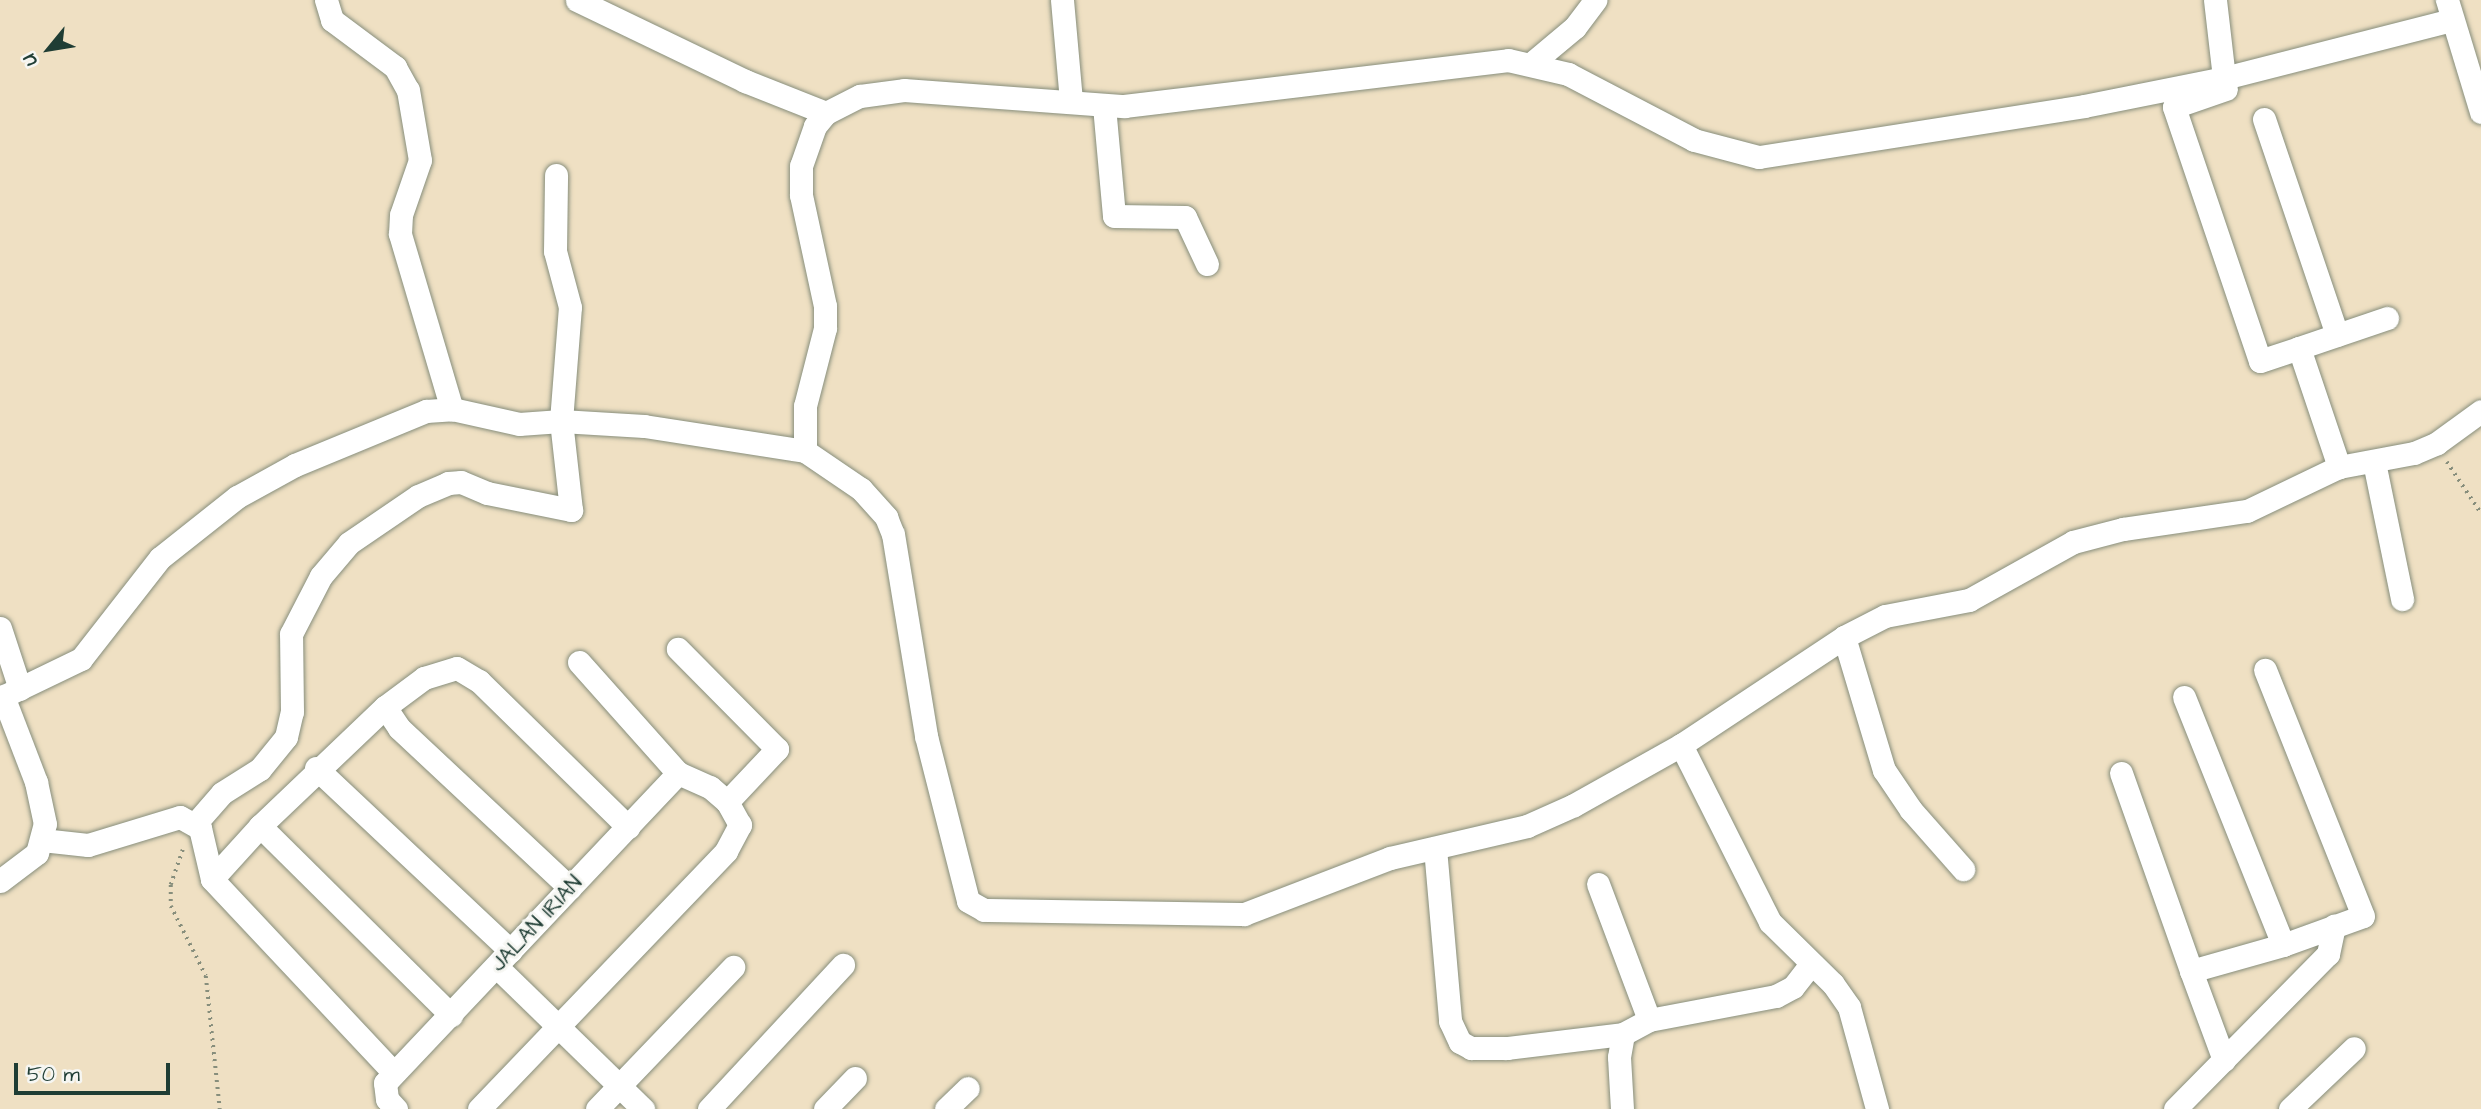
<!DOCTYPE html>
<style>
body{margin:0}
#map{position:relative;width:2481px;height:1109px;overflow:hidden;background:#efe0c3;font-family:"Architects Daughter",sans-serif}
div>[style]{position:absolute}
.path>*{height:3.5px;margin-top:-1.75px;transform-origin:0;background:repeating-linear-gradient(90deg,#878e7c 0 2px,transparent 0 7px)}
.roads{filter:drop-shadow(0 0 2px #878e7c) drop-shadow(0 0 2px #878e7c)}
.minor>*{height:23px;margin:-11.5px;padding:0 11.5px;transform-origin:11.5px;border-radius:11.5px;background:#fff}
span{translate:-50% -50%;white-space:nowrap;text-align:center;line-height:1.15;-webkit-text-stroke:6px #f6f6f2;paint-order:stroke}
.street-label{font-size:21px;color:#1f3d34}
.north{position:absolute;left:14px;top:14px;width:70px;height:70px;-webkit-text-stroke:5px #f6f6f2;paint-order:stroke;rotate:240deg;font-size:19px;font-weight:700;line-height:28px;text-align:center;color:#1f3d34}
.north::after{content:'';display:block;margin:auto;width:24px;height:32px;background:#1f3d34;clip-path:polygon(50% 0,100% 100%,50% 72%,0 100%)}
.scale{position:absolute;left:14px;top:1063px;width:156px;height:32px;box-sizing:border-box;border:4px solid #1f3d34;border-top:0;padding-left:9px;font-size:21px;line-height:24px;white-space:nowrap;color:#1f3d34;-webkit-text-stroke:5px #f6f6f2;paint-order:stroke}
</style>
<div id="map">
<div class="path">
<i style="left:2447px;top:462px;width:61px;rotate:56.3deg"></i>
<i style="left:183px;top:850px;width:37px;rotate:109deg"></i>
<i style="left:171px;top:885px;width:21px;rotate:90deg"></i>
<i style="left:171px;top:906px;width:78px;rotate:63.4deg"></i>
<i style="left:206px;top:976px;width:134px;rotate:84deg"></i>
</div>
<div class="roads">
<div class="minor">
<i style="left:326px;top:0;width:21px;rotate:73deg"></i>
<i style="left:332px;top:20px;width:79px;rotate:36.7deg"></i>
<i style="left:395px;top:67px;width:26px;rotate:61deg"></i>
<i style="left:408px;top:90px;width:71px;rotate:80.3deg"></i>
<i style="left:420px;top:160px;width:58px;rotate:109.1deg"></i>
<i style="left:401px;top:215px;width:19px;rotate:93deg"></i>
<i style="left:400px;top:234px;width:183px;rotate:73.5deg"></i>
<i style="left:577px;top:0;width:187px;rotate:25.7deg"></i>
<i style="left:745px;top:81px;width:87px;rotate:21.6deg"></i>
<i style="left:1062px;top:0;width:100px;rotate:84.9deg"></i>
<i style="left:2215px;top:0;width:79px;rotate:83.4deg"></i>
<i style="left:2447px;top:0;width:117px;rotate:73.1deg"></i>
<i style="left:1532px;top:63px;width:56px;rotate:-39.9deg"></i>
<i style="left:1575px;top:27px;width:34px;rotate:-53deg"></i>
<i style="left:2226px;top:89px;width:55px;rotate:160.9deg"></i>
<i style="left:2174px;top:107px;width:268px;rotate:71.3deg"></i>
<i style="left:2260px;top:361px;width:41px;rotate:-18.4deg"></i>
<i style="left:2299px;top:348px;width:126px;rotate:71.4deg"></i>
<i style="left:1104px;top:106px;width:110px;rotate:84.8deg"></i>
<i style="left:1114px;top:216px;width:71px;rotate:0.8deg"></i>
<i style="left:1185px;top:217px;width:52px;rotate:64.9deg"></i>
<i style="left:2264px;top:119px;width:228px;rotate:71.3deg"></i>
<i style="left:2299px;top:348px;width:93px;rotate:-18.8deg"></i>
<i style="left:805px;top:451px;width:45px;rotate:-90deg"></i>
<i style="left:805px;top:406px;width:81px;rotate:-75.6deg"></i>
<i style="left:825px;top:328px;width:22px;rotate:-90deg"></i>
<i style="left:825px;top:306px;width:114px;rotate:-102.2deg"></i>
<i style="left:801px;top:195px;width:29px;rotate:-90deg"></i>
<i style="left:801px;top:166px;width:42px;rotate:-70.7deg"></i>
<i style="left:815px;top:126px;width:17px;rotate:-50deg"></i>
<i style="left:826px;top:113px;width:38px;rotate:-27deg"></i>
<i style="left:860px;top:96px;width:44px;rotate:-7.8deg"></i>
<i style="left:904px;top:90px;width:221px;rotate:4.2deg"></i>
<i style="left:1124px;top:106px;width:387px;rotate:-6.8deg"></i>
<i style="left:1508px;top:60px;width:62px;rotate:13.1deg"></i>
<i style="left:1568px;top:74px;width:142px;rotate:27.6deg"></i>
<i style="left:1694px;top:140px;width:67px;rotate:14.7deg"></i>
<i style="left:1759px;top:157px;width:329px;rotate:-8.9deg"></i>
<i style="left:2084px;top:106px;width:143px;rotate:-11.3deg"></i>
<i style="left:2224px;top:78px;width:235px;rotate:-14.3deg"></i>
<i style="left:2374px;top:462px;width:140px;rotate:78.4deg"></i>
<i style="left:0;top:628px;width:64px;rotate:71.8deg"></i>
<i style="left:1844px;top:637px;width:139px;rotate:73.3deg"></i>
<i style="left:1884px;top:770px;width:48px;rotate:56deg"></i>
<i style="left:1911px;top:810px;width:79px;rotate:48.6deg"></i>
<i style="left:579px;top:662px;width:149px;rotate:48.3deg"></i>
<i style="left:678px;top:773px;width:35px;rotate:24deg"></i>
<i style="left:710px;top:787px;width:23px;rotate:41deg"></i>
<i style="left:727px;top:802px;width:73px;rotate:-46.7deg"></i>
<i style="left:777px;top:749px;width:141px;rotate:-134.7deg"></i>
<i style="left:2184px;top:697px;width:267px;rotate:68.2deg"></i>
<i style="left:2283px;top:945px;width:85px;rotate:-19.9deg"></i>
<i style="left:2363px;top:916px;width:265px;rotate:-111.7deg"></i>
<i style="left:0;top:698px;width:90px;rotate:-25.7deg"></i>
<i style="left:81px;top:659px;width:128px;rotate:-52deg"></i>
<i style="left:160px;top:558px;width:98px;rotate:-38.4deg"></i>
<i style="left:237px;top:497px;width:66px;rotate:-28.9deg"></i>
<i style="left:295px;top:465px;width:142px;rotate:-22.4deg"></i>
<i style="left:426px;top:411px;width:26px;rotate:-4deg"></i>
<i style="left:452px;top:409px;width:69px;rotate:12.6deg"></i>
<i style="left:519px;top:424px;width:42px;rotate:-4.1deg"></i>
<i style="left:561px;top:421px;width:83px;rotate:3.4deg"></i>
<i style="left:644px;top:426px;width:163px;rotate:8.8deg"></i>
<i style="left:805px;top:451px;width:68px;rotate:34.2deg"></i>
<i style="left:861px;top:489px;width:38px;rotate:48deg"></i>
<i style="left:886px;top:517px;width:18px;rotate:68deg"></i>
<i style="left:893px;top:534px;width:205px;rotate:80.7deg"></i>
<i style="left:926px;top:736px;width:170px;rotate:75.7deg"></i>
<i style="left:968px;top:901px;width:18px;rotate:29deg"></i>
<i style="left:984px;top:910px;width:260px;rotate:0.9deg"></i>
<i style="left:1244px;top:914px;width:156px;rotate:-21deg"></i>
<i style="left:1390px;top:858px;width:141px;rotate:-13.1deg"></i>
<i style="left:1527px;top:826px;width:51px;rotate:-24.1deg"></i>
<i style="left:1574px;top:805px;width:123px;rotate:-29.3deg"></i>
<i style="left:1681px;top:745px;width:196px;rotate:-33.5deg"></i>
<i style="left:1844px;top:637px;width:46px;rotate:-27.1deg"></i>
<i style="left:1885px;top:616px;width:86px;rotate:-10.8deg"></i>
<i style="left:1969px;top:600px;width:119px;rotate:-29.1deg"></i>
<i style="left:2073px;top:542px;width:52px;rotate:-14.6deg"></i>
<i style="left:2123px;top:529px;width:125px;rotate:-8.3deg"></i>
<i style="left:2247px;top:511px;width:102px;rotate:-25.6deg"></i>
<i style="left:2339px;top:467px;width:76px;rotate:-10.6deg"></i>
<i style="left:2414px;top:453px;width:25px;rotate:-23deg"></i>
<i style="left:2437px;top:443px;width:54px;rotate:-36deg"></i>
<i style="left:385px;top:707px;width:25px;rotate:56deg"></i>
<i style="left:399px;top:728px;width:234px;rotate:43.1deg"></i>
<i style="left:1681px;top:745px;width:198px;rotate:63.3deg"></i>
<i style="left:1770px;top:922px;width:88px;rotate:44.5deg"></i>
<i style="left:1833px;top:984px;width:28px;rotate:55deg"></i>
<i style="left:1849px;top:1007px;width:106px;rotate:74.6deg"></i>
<i style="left:316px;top:768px;width:267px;rotate:43.2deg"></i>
<i style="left:2121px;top:773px;width:210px;rotate:70.5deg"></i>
<i style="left:195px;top:824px;width:41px;rotate:-48.9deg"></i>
<i style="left:222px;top:793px;width:45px;rotate:-32.3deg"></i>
<i style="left:260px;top:769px;width:41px;rotate:-50.9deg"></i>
<i style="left:286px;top:737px;width:26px;rotate:-77deg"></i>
<i style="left:292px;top:712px;width:78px;rotate:-90.7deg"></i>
<i style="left:291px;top:634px;width:65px;rotate:-62.7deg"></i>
<i style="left:321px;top:576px;width:43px;rotate:-49.7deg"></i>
<i style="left:349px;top:543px;width:83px;rotate:-34.3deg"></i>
<i style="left:418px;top:496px;width:33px;rotate:-23deg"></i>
<i style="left:448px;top:483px;width:13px;rotate:-4deg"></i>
<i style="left:461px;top:482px;width:28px;rotate:23deg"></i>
<i style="left:487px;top:493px;width:86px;rotate:11.4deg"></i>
<i style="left:571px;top:510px;width:90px;rotate:-96.4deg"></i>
<i style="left:561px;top:421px;width:114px;rotate:-85.5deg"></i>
<i style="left:570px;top:307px;width:58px;rotate:-105deg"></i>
<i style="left:555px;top:251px;width:76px;rotate:-89.2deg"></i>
<i style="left:260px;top:826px;width:269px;rotate:44.7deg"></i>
<i style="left:42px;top:840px;width:46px;rotate:6.2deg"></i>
<i style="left:88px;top:845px;width:96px;rotate:-16.9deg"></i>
<i style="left:180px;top:817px;width:23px;rotate:29deg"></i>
<i style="left:200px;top:828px;width:52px;rotate:76.8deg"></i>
<i style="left:1435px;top:848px;width:174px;rotate:85deg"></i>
<i style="left:1450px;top:1021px;width:23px;rotate:65deg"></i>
<i style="left:1460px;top:1042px;width:13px;rotate:29deg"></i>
<i style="left:1471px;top:1048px;width:36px"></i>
<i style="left:1507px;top:1048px;width:117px;rotate:-6.9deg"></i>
<i style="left:0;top:881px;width:46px;rotate:-37.1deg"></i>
<i style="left:37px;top:853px;width:30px;rotate:-75deg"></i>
<i style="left:45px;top:824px;width:43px;rotate:-102.1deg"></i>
<i style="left:36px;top:782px;width:92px;rotate:-111deg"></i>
<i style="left:1598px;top:884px;width:145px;rotate:69.4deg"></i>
<i style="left:497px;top:967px;width:204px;rotate:44.2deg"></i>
<i style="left:2224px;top:1060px;width:95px;rotate:-110.3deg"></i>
<i style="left:2191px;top:971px;width:96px;rotate:-15.8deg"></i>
<i style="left:394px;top:1073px;width:266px;rotate:-133.2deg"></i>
<i style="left:212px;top:879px;width:72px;rotate:-47.8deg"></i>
<i style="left:260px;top:826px;width:173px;rotate:-43.6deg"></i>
<i style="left:385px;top:707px;width:49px;rotate:-36.6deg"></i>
<i style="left:424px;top:678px;width:34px;rotate:-17deg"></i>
<i style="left:457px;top:668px;width:26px;rotate:31deg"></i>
<i style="left:479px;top:681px;width:209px;rotate:44.4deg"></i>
<i style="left:396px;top:1109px;width:13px;rotate:-132deg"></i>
<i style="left:387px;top:1099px;width:16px;rotate:-97deg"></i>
<i style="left:385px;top:1083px;width:427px;rotate:-46.6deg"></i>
<i style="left:479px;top:1109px;width:357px;rotate:-46.2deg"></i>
<i style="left:726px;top:851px;width:30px;rotate:-62deg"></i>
<i style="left:740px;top:825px;width:26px;rotate:-119deg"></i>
<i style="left:597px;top:1109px;width:197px;rotate:-46.2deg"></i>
<i style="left:709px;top:1109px;width:197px;rotate:-47.1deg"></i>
<i style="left:825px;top:1109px;width:43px;rotate:-45.9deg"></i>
<i style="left:946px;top:1109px;width:30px;rotate:-44deg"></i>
<i style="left:1622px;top:1109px;width:52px;rotate:-93.3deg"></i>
<i style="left:1619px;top:1057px;width:23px;rotate:-80deg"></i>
<i style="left:1623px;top:1034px;width:30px;rotate:-28deg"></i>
<i style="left:1649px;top:1020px;width:129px;rotate:-10.7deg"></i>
<i style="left:1776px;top:996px;width:19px;rotate:-28deg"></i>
<i style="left:1793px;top:987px;width:29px;rotate:-52deg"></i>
<i style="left:2175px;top:1109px;width:218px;rotate:-45.4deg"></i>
<i style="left:2328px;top:954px;width:29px;rotate:-78deg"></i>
<i style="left:2290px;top:1109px;width:88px;rotate:-43.6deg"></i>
</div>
</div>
<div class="street-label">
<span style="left:537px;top:924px;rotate:-47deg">JALAN IRIAN</span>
</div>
<div class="north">U</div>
<div class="scale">50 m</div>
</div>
